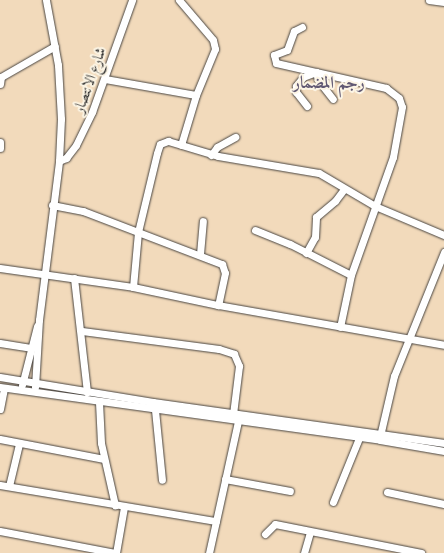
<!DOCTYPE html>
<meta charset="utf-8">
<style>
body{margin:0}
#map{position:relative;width:444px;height:553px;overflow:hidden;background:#f2dabb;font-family:"EB Garamond",Amiri,serif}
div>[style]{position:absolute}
.roads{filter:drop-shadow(0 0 1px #494541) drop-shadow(0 0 1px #494541)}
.minor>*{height:7px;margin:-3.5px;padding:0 3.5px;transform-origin:3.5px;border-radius:3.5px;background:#fff}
span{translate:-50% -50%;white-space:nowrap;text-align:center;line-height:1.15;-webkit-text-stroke:4px #fcf5e5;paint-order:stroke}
.street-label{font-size:15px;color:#2b2b2b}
.quarter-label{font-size:17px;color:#615973;font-weight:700}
</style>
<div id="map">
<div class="roads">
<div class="minor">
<i style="left:179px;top:0;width:52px;rotate:49.6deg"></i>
<i style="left:213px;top:40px;width:9px;rotate:77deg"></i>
<i style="left:215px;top:49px;width:50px;rotate:112.4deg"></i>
<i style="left:196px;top:95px;width:52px;rotate:106.7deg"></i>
<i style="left:429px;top:0;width:15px;rotate:8deg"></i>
<i style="left:302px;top:27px;width:9px;rotate:153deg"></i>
<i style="left:294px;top:31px;width:20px;rotate:110deg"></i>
<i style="left:287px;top:50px;width:14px;rotate:159deg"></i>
<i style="left:274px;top:55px;width:8px;rotate:76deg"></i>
<i style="left:276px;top:63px;width:113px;rotate:12.8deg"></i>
<i style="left:386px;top:88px;width:16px;rotate:38deg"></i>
<i style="left:399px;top:98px;width:9px;rotate:72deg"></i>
<i style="left:402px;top:107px;width:51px;rotate:100.2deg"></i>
<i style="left:393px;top:157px;width:125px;rotate:109.6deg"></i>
<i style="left:351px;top:275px;width:53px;rotate:101.9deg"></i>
<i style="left:105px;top:79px;width:92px;rotate:10deg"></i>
<i style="left:0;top:84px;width:7px;rotate:-82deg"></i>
<i style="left:1px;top:77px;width:62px;rotate:-29.9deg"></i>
<i style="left:307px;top:106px;width:18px;rotate:-128deg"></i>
<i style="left:296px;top:92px;width:6px;rotate:-90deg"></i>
<i style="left:296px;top:86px;width:11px;rotate:-52deg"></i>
<i style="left:303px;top:77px;width:14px;rotate:-21deg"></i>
<i style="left:316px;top:72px;width:8px;rotate:76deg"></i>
<i style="left:318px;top:80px;width:24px;rotate:52deg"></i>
<i style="left:0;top:142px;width:6px;rotate:90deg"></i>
<i style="left:211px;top:155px;width:10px;rotate:-53deg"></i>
<i style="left:217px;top:147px;width:21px;rotate:-29deg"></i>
<i style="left:59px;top:161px;width:8px;rotate:-23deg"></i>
<i style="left:66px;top:158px;width:16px;rotate:-52deg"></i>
<i style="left:76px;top:145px;width:37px;rotate:-64deg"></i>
<i style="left:92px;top:112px;width:119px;rotate:-70.3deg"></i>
<i style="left:52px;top:205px;width:32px;rotate:11deg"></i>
<i style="left:83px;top:211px;width:149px;rotate:20.9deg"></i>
<i style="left:222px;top:264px;width:9px;rotate:72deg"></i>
<i style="left:225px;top:273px;width:33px;rotate:102deg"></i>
<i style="left:255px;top:230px;width:38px;rotate:22deg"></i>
<i style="left:290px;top:244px;width:68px;rotate:26.9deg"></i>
<i style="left:306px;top:253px;width:18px;rotate:-61deg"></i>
<i style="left:315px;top:237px;width:20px;rotate:-87deg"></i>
<i style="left:316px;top:217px;width:25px;rotate:-40deg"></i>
<i style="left:335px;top:201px;width:15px;rotate:-53deg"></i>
<i style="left:200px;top:254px;width:33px;rotate:-85deg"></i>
<i style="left:0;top:268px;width:134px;rotate:8.1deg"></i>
<i style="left:133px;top:287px;width:87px;rotate:12deg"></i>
<i style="left:218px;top:305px;width:230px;rotate:10deg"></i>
<i style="left:74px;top:278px;width:115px;rotate:83.5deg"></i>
<i style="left:133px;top:287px;width:55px;rotate:-84.8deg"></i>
<i style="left:138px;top:232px;width:81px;rotate:-76.5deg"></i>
<i style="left:157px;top:153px;width:9px;rotate:-72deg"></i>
<i style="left:160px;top:144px;width:9px;rotate:-21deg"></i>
<i style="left:168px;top:141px;width:52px;rotate:16.7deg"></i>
<i style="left:218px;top:156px;width:102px;rotate:9.6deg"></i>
<i style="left:319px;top:173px;width:65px;rotate:30.5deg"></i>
<i style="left:375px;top:206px;width:75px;rotate:22.8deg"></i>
<i style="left:82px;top:331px;width:138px;rotate:7.5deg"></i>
<i style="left:219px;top:349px;width:16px;rotate:18deg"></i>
<i style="left:234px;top:354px;width:13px;rotate:67deg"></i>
<i style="left:239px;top:366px;width:48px;rotate:97.1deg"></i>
<i style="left:0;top:343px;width:31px;rotate:9deg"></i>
<i style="left:0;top:377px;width:155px;rotate:9.3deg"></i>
<i style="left:153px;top:402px;width:294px;rotate:8deg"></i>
<i style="left:22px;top:385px;width:61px;rotate:-75.7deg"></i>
<i style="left:0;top:387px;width:384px;rotate:7.9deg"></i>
<i style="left:380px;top:440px;width:65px;rotate:9.8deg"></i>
<i style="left:35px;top:387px;width:67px;rotate:-86.6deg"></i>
<i style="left:39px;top:320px;width:160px;rotate:-82.8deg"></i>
<i style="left:59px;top:161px;width:42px;rotate:-87.3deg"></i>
<i style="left:61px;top:119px;width:54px;rotate:-93.2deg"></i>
<i style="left:58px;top:65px;width:66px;rotate:-100.5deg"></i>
<i style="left:99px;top:402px;width:41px;rotate:87.2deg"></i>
<i style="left:101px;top:443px;width:64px;rotate:77.3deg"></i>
<i style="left:0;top:409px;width:21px;rotate:-79deg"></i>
<i style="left:155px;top:410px;width:70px;rotate:84.3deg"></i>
<i style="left:380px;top:436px;width:62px;rotate:-76.9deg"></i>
<i style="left:394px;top:376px;width:134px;rotate:-68deg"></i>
<i style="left:0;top:439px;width:106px;rotate:10.9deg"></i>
<i style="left:225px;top:479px;width:66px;rotate:10.5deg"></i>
<i style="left:0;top:485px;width:219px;rotate:9.5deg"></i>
<i style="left:9px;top:486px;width:43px;rotate:-76.6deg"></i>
<i style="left:387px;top:492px;width:58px;rotate:11.9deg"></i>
<i style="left:333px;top:502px;width:69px;rotate:-67.9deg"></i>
<i style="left:0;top:531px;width:117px;rotate:10.8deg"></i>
<i style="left:265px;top:534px;width:14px;rotate:-45deg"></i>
<i style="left:275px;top:524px;width:149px;rotate:11.2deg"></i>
<i style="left:116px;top:553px;width:47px;rotate:-80.1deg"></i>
<i style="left:209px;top:553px;width:135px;rotate:-77.6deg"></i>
<i style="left:304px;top:553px;width:22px;rotate:-74deg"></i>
</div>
</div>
<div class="street-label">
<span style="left:89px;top:80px;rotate:-70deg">شارع الانتصار</span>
</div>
<div class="quarter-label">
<span style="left:329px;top:83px">رجم المضمار</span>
</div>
</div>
